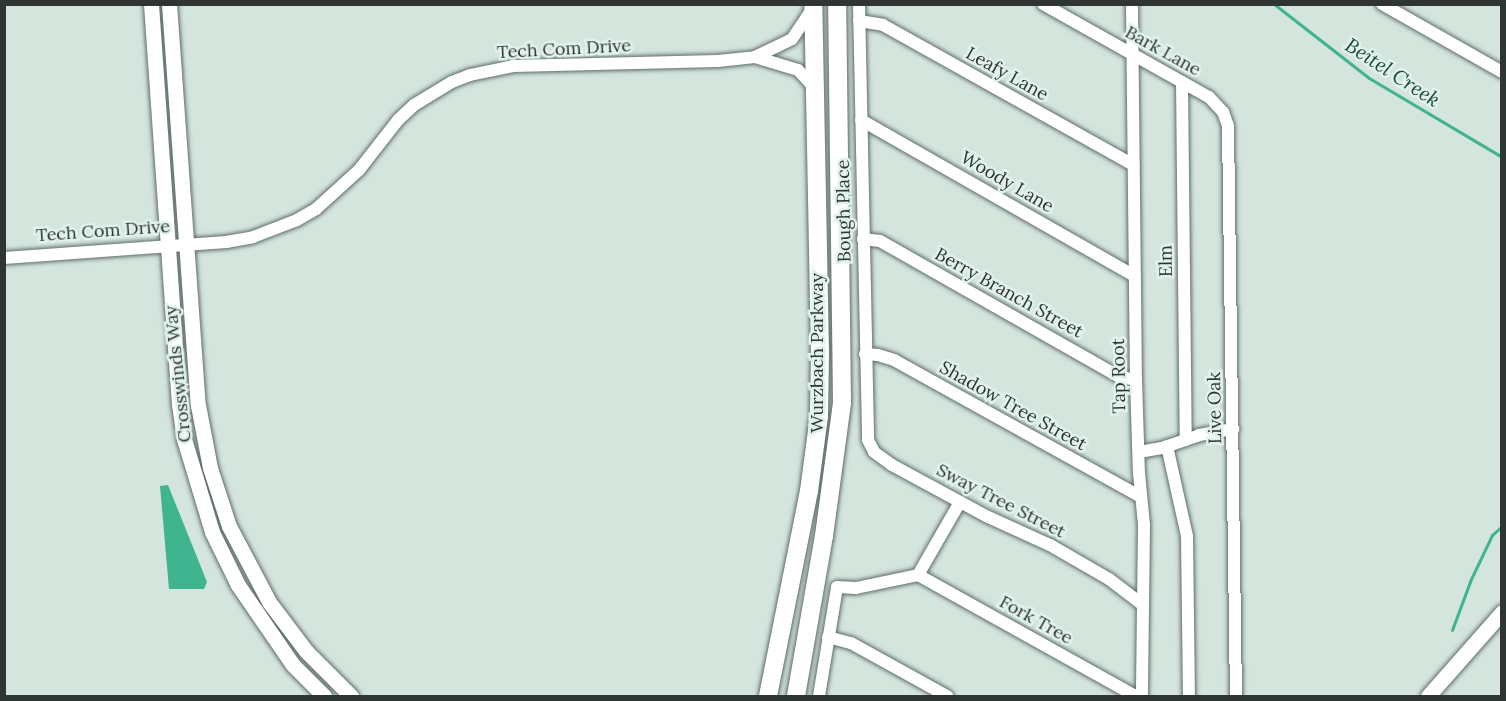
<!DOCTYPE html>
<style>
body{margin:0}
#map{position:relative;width:1506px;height:701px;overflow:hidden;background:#d4e5de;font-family:Lora,serif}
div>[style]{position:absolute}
.water>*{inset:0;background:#3fb48e}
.stream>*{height:3px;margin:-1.5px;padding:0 1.5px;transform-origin:1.5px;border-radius:1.5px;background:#3fb48e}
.roads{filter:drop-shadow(0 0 2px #5f6e67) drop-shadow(0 0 2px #5f6e67)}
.minor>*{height:12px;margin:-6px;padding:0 6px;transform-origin:6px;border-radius:6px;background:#fff}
.major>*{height:15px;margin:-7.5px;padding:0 7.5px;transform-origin:7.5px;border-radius:7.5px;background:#fff}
.highway>*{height:18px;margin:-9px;padding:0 9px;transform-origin:9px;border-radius:9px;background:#fff}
span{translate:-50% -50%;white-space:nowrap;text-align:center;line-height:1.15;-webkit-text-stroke:5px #e1f2eb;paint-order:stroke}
.street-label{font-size:18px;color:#2e3532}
.water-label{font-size:20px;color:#1c4c3c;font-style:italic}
.frame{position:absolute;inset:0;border:6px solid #2e3532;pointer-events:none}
</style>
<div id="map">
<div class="water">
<i style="clip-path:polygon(168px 485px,207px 582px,204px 589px,169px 589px,160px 486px)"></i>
</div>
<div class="stream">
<i style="left:1274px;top:4px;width:120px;rotate:37.9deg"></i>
<i style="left:1369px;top:78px;width:155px;rotate:30.7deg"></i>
<i style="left:1452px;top:630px;width:54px;rotate:-69.6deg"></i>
<i style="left:1471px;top:579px;width:49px;rotate:-64.5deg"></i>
<i style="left:1492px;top:535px;width:13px;rotate:-42deg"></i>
</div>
<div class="roads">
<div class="minor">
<i style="left:859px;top:4px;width:436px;rotate:88.8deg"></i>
<i style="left:868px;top:440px;width:13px;rotate:63deg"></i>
<i style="left:874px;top:452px;width:22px;rotate:36deg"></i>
<i style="left:892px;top:465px;width:107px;rotate:28.5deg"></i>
<i style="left:986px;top:516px;width:70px;rotate:24.4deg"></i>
<i style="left:1050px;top:545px;width:68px;rotate:30deg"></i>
<i style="left:1109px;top:579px;width:43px;rotate:37.4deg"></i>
<i style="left:1043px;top:4px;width:190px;rotate:29.3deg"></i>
<i style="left:1209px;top:97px;width:21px;rotate:47deg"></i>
<i style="left:1223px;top:112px;width:15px;rotate:70deg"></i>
<i style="left:1228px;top:126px;width:570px;rotate:89.2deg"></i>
<i style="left:1132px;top:4px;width:376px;rotate:89.4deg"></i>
<i style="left:1136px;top:380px;width:93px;rotate:88.2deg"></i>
<i style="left:1139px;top:473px;width:52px;rotate:84.5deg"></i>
<i style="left:1144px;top:525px;width:171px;rotate:90.7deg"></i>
<i style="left:1382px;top:4px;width:138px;rotate:29.5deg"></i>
<i style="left:859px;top:21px;width:24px;rotate:9deg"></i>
<i style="left:883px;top:25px;width:287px;rotate:29.2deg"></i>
<i style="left:755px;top:57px;width:45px;rotate:16.8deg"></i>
<i style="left:798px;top:70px;width:23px;rotate:47deg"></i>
<i style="left:1182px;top:82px;width:358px;rotate:89.4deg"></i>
<i style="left:861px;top:120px;width:315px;rotate:29.7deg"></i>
<i style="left:863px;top:239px;width:17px;rotate:7deg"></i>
<i style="left:880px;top:241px;width:274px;rotate:29.6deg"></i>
<i style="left:1118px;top:376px;width:18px;rotate:13deg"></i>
<i style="left:4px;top:258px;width:223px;rotate:-4.1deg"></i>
<i style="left:226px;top:242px;width:27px;rotate:-10deg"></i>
<i style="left:253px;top:237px;width:47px;rotate:-21.1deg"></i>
<i style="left:297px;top:220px;width:22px;rotate:-30deg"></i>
<i style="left:316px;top:209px;width:58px;rotate:-42.2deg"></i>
<i style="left:359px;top:170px;width:63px;rotate:-52deg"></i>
<i style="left:398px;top:120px;width:22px;rotate:-43deg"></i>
<i style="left:414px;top:105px;width:44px;rotate:-31.2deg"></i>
<i style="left:452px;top:82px;width:19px;rotate:-21deg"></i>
<i style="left:470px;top:75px;width:44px;rotate:-11.8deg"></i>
<i style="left:513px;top:66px;width:205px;rotate:-1.4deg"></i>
<i style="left:718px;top:61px;width:37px;rotate:-6deg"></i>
<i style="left:755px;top:57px;width:41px;rotate:-25.9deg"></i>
<i style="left:792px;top:39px;width:36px;rotate:-56deg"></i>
<i style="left:865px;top:354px;width:13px;rotate:4deg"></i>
<i style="left:878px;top:355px;width:17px;rotate:17deg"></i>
<i style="left:894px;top:360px;width:282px;rotate:29deg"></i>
<i style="left:1167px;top:446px;width:92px;rotate:77.5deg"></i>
<i style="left:1187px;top:536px;width:160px;rotate:89.3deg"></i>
<i style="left:1139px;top:452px;width:23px;rotate:-10deg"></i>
<i style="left:1162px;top:448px;width:39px;rotate:-19deg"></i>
<i style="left:1199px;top:435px;width:35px;rotate:-10deg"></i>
<i style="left:918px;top:575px;width:248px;rotate:29.1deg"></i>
<i style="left:918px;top:575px;width:84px;rotate:-60.1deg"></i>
<i style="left:828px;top:637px;width:24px;rotate:15deg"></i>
<i style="left:851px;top:643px;width:110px;rotate:28.9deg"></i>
<i style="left:819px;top:696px;width:110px;rotate:-80.6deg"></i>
<i style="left:837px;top:587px;width:19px;rotate:3deg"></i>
<i style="left:856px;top:588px;width:63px;rotate:-11.8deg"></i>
</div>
<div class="major">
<i style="left:151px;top:4px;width:401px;rotate:86deg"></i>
<i style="left:179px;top:404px;width:35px;rotate:82deg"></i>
<i style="left:184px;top:439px;width:97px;rotate:73.2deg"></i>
<i style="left:212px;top:532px;width:59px;rotate:63.9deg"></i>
<i style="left:238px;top:585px;width:97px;rotate:55.5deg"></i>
<i style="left:293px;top:665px;width:44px;rotate:45deg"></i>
<i style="left:169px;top:4px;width:402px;rotate:85.9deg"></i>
<i style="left:198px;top:405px;width:64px;rotate:79.2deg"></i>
<i style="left:210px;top:468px;width:61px;rotate:71.9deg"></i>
<i style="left:229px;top:526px;width:86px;rotate:62.2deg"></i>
<i style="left:269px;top:602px;width:61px;rotate:52.9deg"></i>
<i style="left:306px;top:651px;width:64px;rotate:45deg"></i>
<i style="left:1428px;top:696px;width:112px;rotate:-48.6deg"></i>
</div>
<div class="highway">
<i style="left:768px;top:696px;width:209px;rotate:-78.7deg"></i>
<i style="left:809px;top:491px;width:76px;rotate:-82.4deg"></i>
<i style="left:819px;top:416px;width:62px;rotate:-89.1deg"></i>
<i style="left:820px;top:354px;width:350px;rotate:-91.1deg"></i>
<i style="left:796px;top:696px;width:162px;rotate:-80.1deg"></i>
<i style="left:824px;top:536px;width:135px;rotate:-82.3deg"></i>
<i style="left:842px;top:402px;width:398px;rotate:-90.7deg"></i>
</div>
</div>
<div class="street-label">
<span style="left:564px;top:49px;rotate:-3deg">Tech Com Drive</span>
<span style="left:1163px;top:51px;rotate:29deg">Bark Lane</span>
<span style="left:1007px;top:74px;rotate:29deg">Leafy Lane</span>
<span style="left:1007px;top:182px;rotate:30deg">Woody Lane</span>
<span style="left:844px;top:211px;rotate:-91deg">Bough Place</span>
<span style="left:103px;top:231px;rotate:-4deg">Tech Com Drive</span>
<span style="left:1166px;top:261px;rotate:-91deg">Elm</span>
<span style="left:1009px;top:293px;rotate:29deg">Berry Branch Street</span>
<span style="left:817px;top:353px;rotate:-90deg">Wurzbach Parkway</span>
<span style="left:178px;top:374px;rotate:-96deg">Crosswinds Way</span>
<span style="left:1119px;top:376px;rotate:-91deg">Tap Root</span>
<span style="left:1013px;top:406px;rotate:29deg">Shadow Tree Street</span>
<span style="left:1215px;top:408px;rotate:-91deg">Live Oak</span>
<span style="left:1001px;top:501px;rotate:27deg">Sway Tree Street</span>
<span style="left:1036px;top:620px;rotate:29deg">Fork Tree</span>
</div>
<div class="water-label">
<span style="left:1393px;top:72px;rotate:33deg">Beitel Creek</span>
</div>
<div class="frame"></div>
</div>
